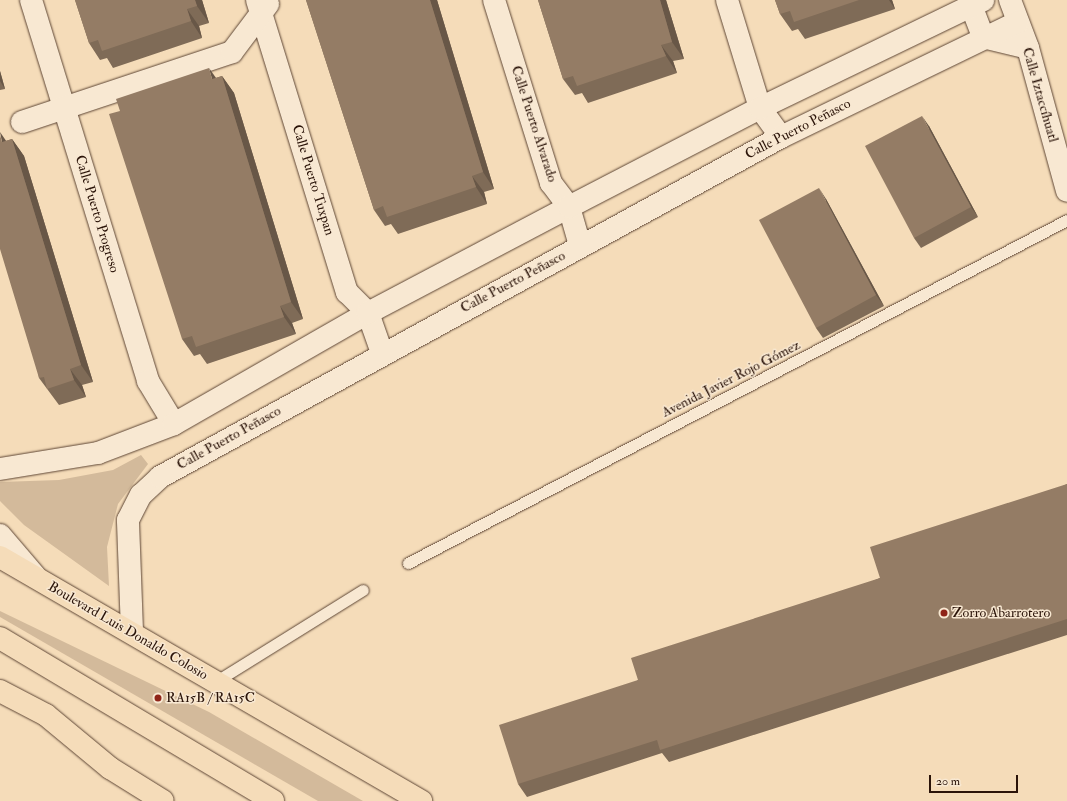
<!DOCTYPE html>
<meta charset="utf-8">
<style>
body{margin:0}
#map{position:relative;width:1067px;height:801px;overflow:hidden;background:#f5dcb9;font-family:"IM FELL Double Pica",serif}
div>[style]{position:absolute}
.green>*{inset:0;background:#d3ba9b}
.roads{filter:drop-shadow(0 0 1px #5e4635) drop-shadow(0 0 1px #5e4635)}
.lane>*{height:11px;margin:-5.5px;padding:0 5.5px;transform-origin:5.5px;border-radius:5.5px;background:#f8e8d2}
.street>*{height:22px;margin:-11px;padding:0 11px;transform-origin:11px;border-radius:11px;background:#f8e8d2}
.secondary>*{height:22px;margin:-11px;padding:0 11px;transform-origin:11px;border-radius:11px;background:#f8e8d2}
.primary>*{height:22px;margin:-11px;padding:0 11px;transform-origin:11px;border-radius:11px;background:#f5dcb9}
.wall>*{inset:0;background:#7f6b57}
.shaded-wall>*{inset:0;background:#685747}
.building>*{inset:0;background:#947c65}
.dots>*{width:11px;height:11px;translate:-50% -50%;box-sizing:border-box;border:2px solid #f8e8d2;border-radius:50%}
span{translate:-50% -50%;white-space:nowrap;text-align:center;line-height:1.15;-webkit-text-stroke:3px #f8e8d2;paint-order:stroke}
.street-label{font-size:14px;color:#2b1409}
.poi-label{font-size:14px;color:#2b1409}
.left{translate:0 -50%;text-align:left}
.scale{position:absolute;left:929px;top:775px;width:89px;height:18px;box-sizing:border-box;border:2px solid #2b1409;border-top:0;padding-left:5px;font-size:12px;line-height:14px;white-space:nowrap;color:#2b1409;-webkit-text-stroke:3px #f8e8d2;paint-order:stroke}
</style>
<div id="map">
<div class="green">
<i style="clip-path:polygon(141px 455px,148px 464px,118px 504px,107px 547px,109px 586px,24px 525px,0 501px,0 482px,59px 480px,113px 470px)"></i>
<i style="clip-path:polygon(0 611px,209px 712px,363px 801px,318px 801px,0 617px)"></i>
</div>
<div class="roads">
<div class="lane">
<i style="left:408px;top:563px;width:743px;rotate:-27.5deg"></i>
<i style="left:215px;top:682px;width:174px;rotate:-31.9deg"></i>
</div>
<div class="street">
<i style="left:31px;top:0;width:399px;rotate:72.9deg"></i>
<i style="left:148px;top:381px;width:50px;rotate:58.8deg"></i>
<i style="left:257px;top:0;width:306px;rotate:72.9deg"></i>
<i style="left:347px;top:292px;width:30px;rotate:45deg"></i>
<i style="left:368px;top:313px;width:42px;rotate:70.7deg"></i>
<i style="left:494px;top:0;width:192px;rotate:72.7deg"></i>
<i style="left:551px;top:183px;width:30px;rotate:53deg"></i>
<i style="left:569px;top:207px;width:40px;rotate:74deg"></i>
<i style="left:727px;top:0;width:113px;rotate:73deg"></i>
<i style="left:760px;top:108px;width:36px;rotate:54deg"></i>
<i style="left:22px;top:122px;width:221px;rotate:-18.4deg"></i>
<i style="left:232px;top:52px;width:60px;rotate:-53.1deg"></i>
</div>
<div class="secondary">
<i style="left:969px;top:0;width:40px;rotate:69deg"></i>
<i style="left:983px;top:37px;width:46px;rotate:13.7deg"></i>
<i style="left:1010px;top:0;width:51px;rotate:69.4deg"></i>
<i style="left:1028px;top:48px;width:148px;rotate:74.7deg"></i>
<i style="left:0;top:469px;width:99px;rotate:-9.3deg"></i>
<i style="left:98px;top:453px;width:81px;rotate:-20.9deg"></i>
<i style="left:174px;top:424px;width:224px;rotate:-29.8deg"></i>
<i style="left:368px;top:313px;width:227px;rotate:-27.8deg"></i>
<i style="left:569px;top:207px;width:215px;rotate:-27.4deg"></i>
<i style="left:760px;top:108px;width:248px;rotate:-25.8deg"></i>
<i style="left:0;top:535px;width:54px;rotate:49.5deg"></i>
<i style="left:132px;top:631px;width:111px;rotate:-92.1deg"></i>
<i style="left:128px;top:520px;width:28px;rotate:-63deg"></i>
<i style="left:141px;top:495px;width:26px;rotate:-43deg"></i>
<i style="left:160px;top:477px;width:708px;rotate:-28.7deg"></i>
<i style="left:781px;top:137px;width:263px;rotate:-25.9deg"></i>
</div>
<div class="primary">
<i style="left:0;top:557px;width:487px;rotate:30.1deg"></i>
<i style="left:0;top:638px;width:318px;rotate:30.8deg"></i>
<i style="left:0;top:691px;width:52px;rotate:27.6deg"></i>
<i style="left:46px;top:715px;width:83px;rotate:39.6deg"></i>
<i style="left:110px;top:768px;width:62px;rotate:31.9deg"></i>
</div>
</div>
<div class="wall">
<i style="clip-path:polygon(75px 0,202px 0,209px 23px,199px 26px,202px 38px,113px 68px,107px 58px,100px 60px,89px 43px)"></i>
<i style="clip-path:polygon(306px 0,437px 0,494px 189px,484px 192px,487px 204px,398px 234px,391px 224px,385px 226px,374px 210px)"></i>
<i style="clip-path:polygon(538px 0,666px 0,684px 59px,673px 61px,677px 73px,588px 103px,582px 93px,575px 95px,563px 79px)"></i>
<i style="clip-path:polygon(775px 0,892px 0,895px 9px,805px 39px,798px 29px,792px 31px,780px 14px)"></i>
<i style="clip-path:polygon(0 71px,5px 89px,0 90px)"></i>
<i style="clip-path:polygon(222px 76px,234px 93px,303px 319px,292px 323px,296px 334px,207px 364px,200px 354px,194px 356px,182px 339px,216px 78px)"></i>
<i style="clip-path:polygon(929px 126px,978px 217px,921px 248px,914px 238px)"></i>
<i style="clip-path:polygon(12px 139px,24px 156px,93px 382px,82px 385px,86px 397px,59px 405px,39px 378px,6px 141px)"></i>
<i style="clip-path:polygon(826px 199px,884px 306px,823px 338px,816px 328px)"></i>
<i style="clip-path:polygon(1067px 484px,1067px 635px,669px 762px,662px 753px,527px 797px,518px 784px,638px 680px,880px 578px)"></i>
</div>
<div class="shaded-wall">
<i style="clip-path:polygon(195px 0,202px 0,209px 23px,197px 6px)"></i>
<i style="clip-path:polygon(430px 0,437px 0,494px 189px,483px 172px)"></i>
<i style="clip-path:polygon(660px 0,666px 0,684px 59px,672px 42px)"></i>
<i style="clip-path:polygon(889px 0,892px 0,895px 9px)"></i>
<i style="clip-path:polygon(187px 9px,199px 26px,202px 38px,191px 21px)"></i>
<i style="clip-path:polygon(661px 45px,673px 61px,677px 73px,666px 56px)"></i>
<i style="clip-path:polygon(209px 68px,221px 85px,212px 79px)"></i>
<i style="clip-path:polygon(0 71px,5px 89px,0 81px)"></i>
<i style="clip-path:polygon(222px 76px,234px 93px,303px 319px,291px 302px)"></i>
<i style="clip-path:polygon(922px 116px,929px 126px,978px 217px,971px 207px)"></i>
<i style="clip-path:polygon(0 132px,11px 148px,2px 142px)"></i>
<i style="clip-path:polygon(12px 139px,24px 156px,93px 382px,81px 365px)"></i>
<i style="clip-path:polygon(472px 176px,484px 192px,487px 204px,476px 187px)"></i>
<i style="clip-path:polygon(819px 188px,826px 199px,884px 306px,876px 295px)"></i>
<i style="clip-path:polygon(280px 306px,292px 323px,296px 334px,284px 317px)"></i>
<i style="clip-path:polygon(70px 369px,82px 385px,86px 397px,74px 380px)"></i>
</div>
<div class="building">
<i style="clip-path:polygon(75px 0,195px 0,197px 6px,187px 9px,191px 21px,102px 51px,98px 40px,89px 43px)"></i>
<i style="clip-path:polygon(306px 0,430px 0,483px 172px,472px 176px,476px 187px,387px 217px,383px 206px,374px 210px)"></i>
<i style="clip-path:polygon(538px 0,660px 0,672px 42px,661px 45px,666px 56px,577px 86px,573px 76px,563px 79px)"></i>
<i style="clip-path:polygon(775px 0,859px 0,794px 22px,790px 11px,780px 14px)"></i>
<i style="clip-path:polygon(209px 68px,212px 79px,222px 76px,291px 302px,280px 306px,284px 317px,196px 347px,192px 336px,182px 339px,109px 114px,120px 111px,116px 99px)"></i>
<i style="clip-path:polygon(922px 116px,971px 207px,914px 238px,865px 146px)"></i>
<i style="clip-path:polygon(0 135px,2px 142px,12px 139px,81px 365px,70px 369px,74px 380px,47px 389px,44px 377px,39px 378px,0 249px)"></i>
<i style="clip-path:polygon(819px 188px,876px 295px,816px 328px,759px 220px)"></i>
<i style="clip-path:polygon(1067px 484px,1067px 619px,660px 750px,657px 740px,518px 784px,499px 725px,638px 680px,631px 658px,880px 578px,870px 547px)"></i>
</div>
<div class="dots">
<i style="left:944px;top:613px;background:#8f2418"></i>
<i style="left:158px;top:698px;background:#8f2418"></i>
</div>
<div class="street-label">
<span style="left:1040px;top:95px;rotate:74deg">Calle Iztaccíhuatl</span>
<span style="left:534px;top:124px;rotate:72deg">Calle Puerto Alvarado</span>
<span style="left:798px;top:129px;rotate:-27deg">Calle Puerto Peñasco</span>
<span style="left:313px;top:180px;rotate:73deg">Calle Puerto Tuxpan</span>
<span style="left:97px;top:214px;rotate:73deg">Calle Puerto Progreso</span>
<span style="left:513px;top:282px;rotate:-28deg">Calle Puerto Peñasco</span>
<span style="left:731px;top:379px;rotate:-27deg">Avenida Javier Rojo Gómez</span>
<span style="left:229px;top:438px;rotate:-29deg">Calle Puerto Peñasco</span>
<span style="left:128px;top:631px;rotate:30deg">Boulevard Luis Donaldo Colosio</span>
</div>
<div class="poi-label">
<span class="left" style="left:952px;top:613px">Zorro Abarrotero</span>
<span class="left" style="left:166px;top:698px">RA15B / RA15C</span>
</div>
<div class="scale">20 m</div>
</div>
